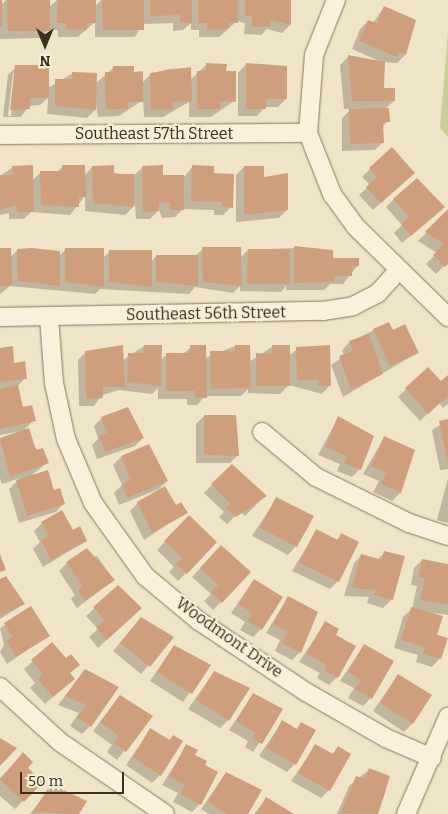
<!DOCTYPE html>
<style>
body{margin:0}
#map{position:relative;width:448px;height:814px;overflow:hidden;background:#f0e4c8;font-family:Bitter,serif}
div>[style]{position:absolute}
.green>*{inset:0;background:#c9cf9b}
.shadow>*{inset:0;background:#0003}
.building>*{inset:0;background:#cf9f7d}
.roads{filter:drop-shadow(0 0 1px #8d765c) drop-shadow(0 0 1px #8d765c)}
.minor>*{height:18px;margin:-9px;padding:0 9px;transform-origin:9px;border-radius:9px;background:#faf1dc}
span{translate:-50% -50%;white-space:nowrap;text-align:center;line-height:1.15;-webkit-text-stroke:4px #f7eed8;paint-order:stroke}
.street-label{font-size:16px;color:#3d2e20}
.north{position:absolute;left:20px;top:20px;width:50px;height:50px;-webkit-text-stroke:4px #f7eed8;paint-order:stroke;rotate:180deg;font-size:14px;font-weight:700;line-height:20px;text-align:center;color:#3d2e20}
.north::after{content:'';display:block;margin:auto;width:18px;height:22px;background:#3d2e20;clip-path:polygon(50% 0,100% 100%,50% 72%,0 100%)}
.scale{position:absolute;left:20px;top:772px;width:104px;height:22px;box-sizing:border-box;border:2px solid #3d2e20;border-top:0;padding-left:6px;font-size:15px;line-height:18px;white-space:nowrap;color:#3d2e20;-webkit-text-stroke:4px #f7eed8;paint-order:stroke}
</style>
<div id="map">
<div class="green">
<i style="clip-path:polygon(448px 31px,448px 137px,440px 128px)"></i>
</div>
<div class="shadow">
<i style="clip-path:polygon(0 0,1px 5px,6px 0,48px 0,48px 8px,57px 0,95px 0,95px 6px,101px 0,290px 0,290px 25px,282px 33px,267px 29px,261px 35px,244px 34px,245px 23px,237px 21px,219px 37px,199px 37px,199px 30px,191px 30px,191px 23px,183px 30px,173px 31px,173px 23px,143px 24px,135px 37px,95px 37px,95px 22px,78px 37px,58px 37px,58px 30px,48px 30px,40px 38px,0 39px)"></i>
<i style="clip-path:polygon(384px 7px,405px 55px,397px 63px,383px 62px,383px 89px,394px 101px,385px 109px,388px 121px,382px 127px,383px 142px,375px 150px,342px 151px,342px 118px,351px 109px,344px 109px,340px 65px,348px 57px,381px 62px,352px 49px,360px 29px,368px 21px,373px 23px)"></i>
<i style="clip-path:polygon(246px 64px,286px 99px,278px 107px,265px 107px,257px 116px,238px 116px,238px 73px)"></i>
<i style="clip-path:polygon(evenodd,206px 65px,225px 72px,234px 101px,211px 117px,189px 117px,189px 102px,163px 117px,144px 117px,143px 100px,119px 116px,98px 117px,95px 97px,95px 110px,87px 118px,47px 114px,48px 98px,40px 105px,29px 106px,21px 117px,3px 117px,8px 75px,16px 67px,48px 88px,73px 73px,96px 83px,114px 67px,133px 73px,142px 83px,151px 74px,168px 69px,190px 68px,190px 80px,206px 65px,13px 73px,16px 73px,11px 116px,8px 116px,13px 73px)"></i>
<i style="clip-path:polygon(63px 166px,84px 176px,92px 167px,132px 177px,143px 167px,162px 176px,185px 176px,193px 166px,213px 174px,231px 207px,223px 215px,214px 215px,214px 210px,183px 209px,175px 217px,162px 218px,159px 210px,150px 219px,136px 219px,135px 205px,125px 215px,85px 211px,85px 196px,70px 215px,31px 212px,24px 219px,9px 219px,9px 213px,0 215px,0 176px,13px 167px,32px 181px,40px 173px,57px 172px)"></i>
<i style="clip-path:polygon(244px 167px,263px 179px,287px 174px,287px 210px,279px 218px,236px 222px,236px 175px)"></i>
<i style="clip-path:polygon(370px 169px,405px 180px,373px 210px,359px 195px,370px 185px,362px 177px)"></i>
<i style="clip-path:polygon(394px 199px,435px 215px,402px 243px,394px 233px,402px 225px,386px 207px)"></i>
<i style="clip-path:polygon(448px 211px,448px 262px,436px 274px,426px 264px,437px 253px,418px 241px)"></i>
<i style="clip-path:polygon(294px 248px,358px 265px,343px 284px,330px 284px,324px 290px,286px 290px,286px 286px,281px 292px,240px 291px,240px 286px,233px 293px,195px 287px,189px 294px,100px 289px,95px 294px,10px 286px,0 294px,0 249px,10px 257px,18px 250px,59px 256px,65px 250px,103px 258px,110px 251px,151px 262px,156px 256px,195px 256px,203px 249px,240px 258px,248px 250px)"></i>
<i style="clip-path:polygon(374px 330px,392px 332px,417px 353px,343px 397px,331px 365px,344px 356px,342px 350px,350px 342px)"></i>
<i style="clip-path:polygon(144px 346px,161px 360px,167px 354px,183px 354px,191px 347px,205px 358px,235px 346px,249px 362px,273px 346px,289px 356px,297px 349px,330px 385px,322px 394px,289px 385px,280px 394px,248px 393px,248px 389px,241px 396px,205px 396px,197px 405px,187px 405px,187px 399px,158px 399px,158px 388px,152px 394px,119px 390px,102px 395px,94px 406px,79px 406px,78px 360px,86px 352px,122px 347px,123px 360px)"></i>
<i style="clip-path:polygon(0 349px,25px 378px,17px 387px,22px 409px,34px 420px,23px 431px,47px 463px,31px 476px,64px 503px,56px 512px,19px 523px,9px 489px,20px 478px,2px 484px,0 478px,0 439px,23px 431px,0 435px)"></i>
<i style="clip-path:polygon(448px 376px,448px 404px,443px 408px,439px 403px,420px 421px,398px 397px,406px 389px,441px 383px)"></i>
<i style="clip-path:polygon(204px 416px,238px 435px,238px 455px,230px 463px,196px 463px,196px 424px)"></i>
<i style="clip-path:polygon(102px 418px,143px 438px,135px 446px,97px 459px,92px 445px,98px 439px,94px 426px)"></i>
<i style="clip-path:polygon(338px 418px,360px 469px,352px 477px,337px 471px,340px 464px,318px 455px)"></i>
<i style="clip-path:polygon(448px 420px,448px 469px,440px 470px,432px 430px)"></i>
<i style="clip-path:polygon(384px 438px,413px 451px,400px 493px,392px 501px,373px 492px,379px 481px,363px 474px)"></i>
<i style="clip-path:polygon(121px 457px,167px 481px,159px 489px,119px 505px,114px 493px,122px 485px,113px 465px)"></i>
<i style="clip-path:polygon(232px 465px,265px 496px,245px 516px,240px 511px,227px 524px,219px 517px,224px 512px,204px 493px)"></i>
<i style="clip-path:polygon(448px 478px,448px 523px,437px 520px)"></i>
<i style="clip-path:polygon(276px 499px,296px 546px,288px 555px,252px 536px)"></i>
<i style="clip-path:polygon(138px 503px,176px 506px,186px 512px,144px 540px,130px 511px)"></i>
<i style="clip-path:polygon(189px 517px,186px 573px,178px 581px,169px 572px,174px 567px,157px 550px)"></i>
<i style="clip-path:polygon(42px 523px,72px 532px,86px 541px,43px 567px,33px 549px,40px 542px,34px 531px)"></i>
<i style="clip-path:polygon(316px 531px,336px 540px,342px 535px,338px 581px,330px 589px,292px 571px)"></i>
<i style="clip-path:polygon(385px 552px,403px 557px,391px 600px,383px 608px,367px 603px,369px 597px,344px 596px,354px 563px,362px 555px,377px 560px)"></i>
<i style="clip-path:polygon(213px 554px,221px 602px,213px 610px,204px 601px,211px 594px,192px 577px)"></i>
<i style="clip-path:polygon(97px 556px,114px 580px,77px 608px,71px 599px,75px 595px,59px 571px,67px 563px)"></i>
<i style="clip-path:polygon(422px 560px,448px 565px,448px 615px,419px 611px,436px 636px,440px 658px,432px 667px,416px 662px,418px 655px,394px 648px,403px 617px,412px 609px,417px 586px,411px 585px,414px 568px)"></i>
<i style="clip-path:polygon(254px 580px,261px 629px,253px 637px,240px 630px,245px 622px,231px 613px)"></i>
<i style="clip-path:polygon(0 581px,24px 604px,0 619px)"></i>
<i style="clip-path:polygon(118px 587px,132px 616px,98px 648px,89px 637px,98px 629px,86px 616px)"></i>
<i style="clip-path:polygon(288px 597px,300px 652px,292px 660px,275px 651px,280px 640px,266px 633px)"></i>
<i style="clip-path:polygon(31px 607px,48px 635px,7px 664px,0 652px,4px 645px,0 628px)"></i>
<i style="clip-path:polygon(325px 623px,334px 635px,337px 677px,329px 685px,317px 678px,320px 673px,299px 662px)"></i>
<i style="clip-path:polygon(134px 626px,172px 637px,141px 674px,113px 651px)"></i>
<i style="clip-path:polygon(52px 644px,73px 679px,45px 704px,30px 688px,35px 683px,24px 669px)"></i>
<i style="clip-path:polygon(364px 645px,371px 698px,363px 706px,348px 698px,354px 688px,340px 681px)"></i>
<i style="clip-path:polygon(174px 646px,209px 665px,183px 702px,150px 681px)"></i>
<i style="clip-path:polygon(85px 670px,90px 726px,82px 734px,70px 726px,79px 713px,58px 705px)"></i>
<i style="clip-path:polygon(214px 672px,228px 720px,220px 728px,188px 709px)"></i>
<i style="clip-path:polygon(398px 675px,412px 724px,404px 732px,373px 711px)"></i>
<i style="clip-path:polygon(253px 694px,282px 710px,253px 752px,245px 747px,248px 741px,229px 730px)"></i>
<i style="clip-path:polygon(120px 696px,151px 716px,117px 760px,107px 752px,112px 745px,93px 731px)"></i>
<i style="clip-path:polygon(282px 722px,296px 730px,302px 723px,295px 764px,287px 772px,259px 756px)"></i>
<i style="clip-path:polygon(150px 730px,169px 741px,173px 737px,160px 775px,152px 783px,126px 765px)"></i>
<i style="clip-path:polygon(187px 745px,194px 755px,200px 804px,192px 812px,173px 802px,178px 793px,162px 785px)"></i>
<i style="clip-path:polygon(316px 745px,332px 754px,338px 748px,329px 790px,321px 798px,291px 781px)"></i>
<i style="clip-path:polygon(23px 754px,26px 769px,41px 782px,15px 809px,0 796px,0 778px)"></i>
<i style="clip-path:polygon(370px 769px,386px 791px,377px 814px,337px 814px,349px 786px)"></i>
<i style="clip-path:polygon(226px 773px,247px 814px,209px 814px,201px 809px)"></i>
<i style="clip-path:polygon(52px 785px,85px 802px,77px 814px,30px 814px)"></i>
<i style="clip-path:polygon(266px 799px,291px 814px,254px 814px)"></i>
</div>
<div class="building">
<i style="clip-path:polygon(0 0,2px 0,2px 26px,0 26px)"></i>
<i style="clip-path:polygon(7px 0,50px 0,50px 31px,8px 31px)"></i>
<i style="clip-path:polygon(58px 0,96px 0,96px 23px,87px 23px,87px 30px,66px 29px,66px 23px,57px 23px)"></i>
<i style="clip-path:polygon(102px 0,144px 0,144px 30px,103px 30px)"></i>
<i style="clip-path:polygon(150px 0,192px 0,192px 23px,180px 23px,180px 15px,150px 16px)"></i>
<i style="clip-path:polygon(198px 0,237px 0,238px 23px,229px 23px,229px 29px,207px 30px,207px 23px,198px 23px)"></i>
<i style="clip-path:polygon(245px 0,291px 0,291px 25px,270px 20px,270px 27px,252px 27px,252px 16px,245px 16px)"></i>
<i style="clip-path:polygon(384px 6px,416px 20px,406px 55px,399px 52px,397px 57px,359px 41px,368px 20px,377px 23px)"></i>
<i style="clip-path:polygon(348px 55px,385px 62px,384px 88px,395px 88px,395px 101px,352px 101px)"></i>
<i style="clip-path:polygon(206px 63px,227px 64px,226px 71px,236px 71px,236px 102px,220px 101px,220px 109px,197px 109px,197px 71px,206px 71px)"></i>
<i style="clip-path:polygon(246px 63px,287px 66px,287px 99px,266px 99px,266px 109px,246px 109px)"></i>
<i style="clip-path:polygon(15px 65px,49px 65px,49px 98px,30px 98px,30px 109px,10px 110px)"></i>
<i style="clip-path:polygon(113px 66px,134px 66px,134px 72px,143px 71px,143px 102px,128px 102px,128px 109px,106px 109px,105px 72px,113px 72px)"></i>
<i style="clip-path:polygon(191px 67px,192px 101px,173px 102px,173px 109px,151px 110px,150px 73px)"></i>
<i style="clip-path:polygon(72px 72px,97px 73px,96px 110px,55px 106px,55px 79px,72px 79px)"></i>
<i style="clip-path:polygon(389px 108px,390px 122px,383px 122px,384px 143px,350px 144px,349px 109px)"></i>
<i style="clip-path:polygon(392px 147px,415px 173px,381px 203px,366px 187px,377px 177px,369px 168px)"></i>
<i style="clip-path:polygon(33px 165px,34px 212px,17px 212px,16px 205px,0 210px,0 175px,13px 175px,12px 166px)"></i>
<i style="clip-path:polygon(62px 165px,85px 165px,86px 197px,79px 197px,79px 207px,41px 205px,40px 171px,62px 171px)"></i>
<i style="clip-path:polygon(114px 165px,114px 174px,134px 174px,134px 207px,93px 203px,92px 166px)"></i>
<i style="clip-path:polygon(163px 165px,163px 175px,184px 175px,184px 210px,170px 210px,170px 202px,159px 203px,159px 211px,143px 212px,142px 166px)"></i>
<i style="clip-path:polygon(192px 165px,214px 166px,214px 173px,234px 174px,233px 208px,222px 207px,222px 202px,191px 201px)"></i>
<i style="clip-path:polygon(244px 166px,264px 166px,264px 177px,288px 173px,288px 210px,244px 215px)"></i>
<i style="clip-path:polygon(417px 178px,445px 207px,411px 236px,401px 224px,409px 217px,393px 199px)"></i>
<i style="clip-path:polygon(448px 209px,448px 264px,445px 267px,433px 255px,444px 244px,425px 232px)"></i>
<i style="clip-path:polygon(294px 246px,333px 250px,333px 258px,359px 258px,359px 266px,352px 266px,352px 276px,334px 276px,334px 282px,294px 283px)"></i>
<i style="clip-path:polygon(202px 247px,241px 247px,242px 286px,203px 282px)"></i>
<i style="clip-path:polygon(0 248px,11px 248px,12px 286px,0 286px)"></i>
<i style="clip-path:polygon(32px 248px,60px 251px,60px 286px,18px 281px,17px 249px)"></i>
<i style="clip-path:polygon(65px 248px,104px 248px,104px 287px,65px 282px)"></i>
<i style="clip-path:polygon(248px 249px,290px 249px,290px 284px,247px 284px)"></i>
<i style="clip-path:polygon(109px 250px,152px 250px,152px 287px,109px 282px)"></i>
<i style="clip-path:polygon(156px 255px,198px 255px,198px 286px,156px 282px)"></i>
<i style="clip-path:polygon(389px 322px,393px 330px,405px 324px,419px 353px,390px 366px,373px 329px)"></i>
<i style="clip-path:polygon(369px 334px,383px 374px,351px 390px,339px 356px,353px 351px,349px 341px)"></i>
<i style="clip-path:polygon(123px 345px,125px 387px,103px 387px,103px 398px,86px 399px,85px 351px)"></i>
<i style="clip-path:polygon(144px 345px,162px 345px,161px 386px,127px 382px,128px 353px,143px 353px)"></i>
<i style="clip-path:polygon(190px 345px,206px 345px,207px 398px,195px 398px,195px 391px,166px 391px,166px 353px,190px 353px)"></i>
<i style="clip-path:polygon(235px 345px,250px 345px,251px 388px,211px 389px,210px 351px,235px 351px)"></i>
<i style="clip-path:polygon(272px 345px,290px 345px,290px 386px,256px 386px,256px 353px,272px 354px)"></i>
<i style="clip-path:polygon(330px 345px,331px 386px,319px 386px,319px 380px,297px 380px,296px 347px)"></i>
<i style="clip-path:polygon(13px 346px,14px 363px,25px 361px,27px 379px,0 382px,0 348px)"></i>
<i style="clip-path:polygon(428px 367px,441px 381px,448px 375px,448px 396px,428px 414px,405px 388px)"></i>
<i style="clip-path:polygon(18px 385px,23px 407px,32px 405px,36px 421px,0 429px,0 389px)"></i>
<i style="clip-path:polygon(128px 407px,144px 438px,105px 452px,99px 436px,107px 433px,101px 417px)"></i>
<i style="clip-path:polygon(204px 415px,236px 415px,239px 456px,204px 455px)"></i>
<i style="clip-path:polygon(338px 416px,374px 436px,361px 470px,344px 463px,347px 456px,325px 447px)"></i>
<i style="clip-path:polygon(448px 419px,448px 458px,447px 459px,439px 421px)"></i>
<i style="clip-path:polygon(29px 428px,36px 450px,43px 448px,49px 463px,10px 477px,0 438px)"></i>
<i style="clip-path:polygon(384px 436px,415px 450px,401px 493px,381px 484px,386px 473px,371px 466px)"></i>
<i style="clip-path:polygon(149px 444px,168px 481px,127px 498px,122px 484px,131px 480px,121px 456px)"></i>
<i style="clip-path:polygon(232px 464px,267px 496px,236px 517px,226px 508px,231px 504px,211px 484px)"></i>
<i style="clip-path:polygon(48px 470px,54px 490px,60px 488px,65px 504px,27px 516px,16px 480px)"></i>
<i style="clip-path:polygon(165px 486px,176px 505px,181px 502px,188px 513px,152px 533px,137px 502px)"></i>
<i style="clip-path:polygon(276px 497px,314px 516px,297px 547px,260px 528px)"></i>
<i style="clip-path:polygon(62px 510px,73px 530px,80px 526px,87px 541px,51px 560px,41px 540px,49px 536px,41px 522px)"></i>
<i style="clip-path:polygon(189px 515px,217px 542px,187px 574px,176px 564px,182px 558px,164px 541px)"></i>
<i style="clip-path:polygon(316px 529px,338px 540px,341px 533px,359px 542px,339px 582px,299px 563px)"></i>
<i style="clip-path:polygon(221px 545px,251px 572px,222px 603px,211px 592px,218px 585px,200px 568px)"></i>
<i style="clip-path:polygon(87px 548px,115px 580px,85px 601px,78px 590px,83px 587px,66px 562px)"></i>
<i style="clip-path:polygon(384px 551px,405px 556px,393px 600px,374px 595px,376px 590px,352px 588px,361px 554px,382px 560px)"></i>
<i style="clip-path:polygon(0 554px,6px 570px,0 572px)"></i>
<i style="clip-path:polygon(422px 559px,448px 564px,448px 605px,420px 600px,425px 578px,418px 577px)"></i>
<i style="clip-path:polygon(6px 576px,25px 604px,0 616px,0 579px)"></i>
<i style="clip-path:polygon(254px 579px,283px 597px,262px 630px,248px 621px,252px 613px,238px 604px)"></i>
<i style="clip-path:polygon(118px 585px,142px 608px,107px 640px,96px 628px,105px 620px,93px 607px)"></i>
<i style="clip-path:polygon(288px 596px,318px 612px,301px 653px,282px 643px,288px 632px,273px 624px)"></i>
<i style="clip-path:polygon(31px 606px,50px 636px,16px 657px,6px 641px,13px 637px,4px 623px)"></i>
<i style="clip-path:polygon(411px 607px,443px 616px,437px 635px,448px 638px,441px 659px,423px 654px,425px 647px,401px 640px)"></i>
<i style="clip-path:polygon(141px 617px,174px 637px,150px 667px,120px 643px)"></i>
<i style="clip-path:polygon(325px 621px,339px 629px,336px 635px,356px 646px,338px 678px,324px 670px,327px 665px,306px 654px)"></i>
<i style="clip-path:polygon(52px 642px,66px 658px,71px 654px,80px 665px,70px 673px,75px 679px,53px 697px,38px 679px,43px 674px,31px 660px)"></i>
<i style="clip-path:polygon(364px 644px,394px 661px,372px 699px,355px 689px,361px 680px,348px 672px)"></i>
<i style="clip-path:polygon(174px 645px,211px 665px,192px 694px,157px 672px)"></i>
<i style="clip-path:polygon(85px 669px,119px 687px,91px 727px,77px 717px,86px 705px,65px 696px)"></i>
<i style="clip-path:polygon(214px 671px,250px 688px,229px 721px,196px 700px)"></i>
<i style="clip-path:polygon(398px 674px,432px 695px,413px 724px,380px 703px)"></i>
<i style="clip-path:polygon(253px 693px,283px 709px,262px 744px,252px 738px,255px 733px,236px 721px)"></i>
<i style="clip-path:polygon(120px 695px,153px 716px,126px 752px,114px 743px,119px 736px,100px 722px)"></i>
<i style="clip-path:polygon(282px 720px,297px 729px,301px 722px,316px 730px,296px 765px,267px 748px)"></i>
<i style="clip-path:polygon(150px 728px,170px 740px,173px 735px,183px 741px,161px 776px,133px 757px)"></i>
<i style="clip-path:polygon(0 738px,17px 748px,0 766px)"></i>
<i style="clip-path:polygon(186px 744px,198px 750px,195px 755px,207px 761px,205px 765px,218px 772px,201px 805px,180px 794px,185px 785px,169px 777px)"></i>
<i style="clip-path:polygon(315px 744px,333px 754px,338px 746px,351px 754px,330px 791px,298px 773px)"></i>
<i style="clip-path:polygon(23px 752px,33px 762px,28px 768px,43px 782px,24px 802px,0 780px)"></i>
<i style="clip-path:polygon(369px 768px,390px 776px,378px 814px,341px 813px,356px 776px,365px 779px)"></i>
<i style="clip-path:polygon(226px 772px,262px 790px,248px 814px,226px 814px,208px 801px)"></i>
<i style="clip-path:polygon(51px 784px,87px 801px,79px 814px,33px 812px)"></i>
<i style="clip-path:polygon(266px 797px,294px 814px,256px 814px)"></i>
</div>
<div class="roads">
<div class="minor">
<i style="left:336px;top:0;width:59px;rotate:111.8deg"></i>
<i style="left:314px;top:55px;width:78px;rotate:94.4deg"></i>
<i style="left:308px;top:133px;width:66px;rotate:68.5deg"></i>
<i style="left:332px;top:194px;width:41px;rotate:54deg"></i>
<i style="left:356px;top:227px;width:129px;rotate:44.4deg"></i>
<i style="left:0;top:135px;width:308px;rotate:-0.4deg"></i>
<i style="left:0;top:317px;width:323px;rotate:-1.1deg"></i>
<i style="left:323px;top:311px;width:30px;rotate:-9deg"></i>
<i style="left:353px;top:306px;width:28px;rotate:-27deg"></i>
<i style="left:378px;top:293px;width:30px;rotate:-48deg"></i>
<i style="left:49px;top:317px;width:66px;rotate:85.7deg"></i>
<i style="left:54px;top:383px;width:57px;rotate:77.9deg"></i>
<i style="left:66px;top:439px;width:69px;rotate:67.1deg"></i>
<i style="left:93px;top:503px;width:90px;rotate:54.5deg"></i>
<i style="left:145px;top:576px;width:70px;rotate:39.8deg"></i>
<i style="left:199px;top:621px;width:128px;rotate:33.6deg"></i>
<i style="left:306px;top:692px;width:92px;rotate:29.9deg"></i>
<i style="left:386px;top:738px;width:50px;rotate:23.5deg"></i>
<i style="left:262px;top:432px;width:70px;rotate:39.8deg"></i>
<i style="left:316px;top:477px;width:104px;rotate:26.3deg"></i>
<i style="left:409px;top:523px;width:41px;rotate:18.4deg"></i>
<i style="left:0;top:687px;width:81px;rotate:42.5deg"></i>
<i style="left:60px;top:742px;width:127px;rotate:34.4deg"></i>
<i style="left:406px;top:814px;width:106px;rotate:-66.6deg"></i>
</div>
</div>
<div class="street-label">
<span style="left:154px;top:134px">Southeast 57th Street</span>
<span style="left:206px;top:314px;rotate:-1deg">Southeast 56th Street</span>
<span style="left:229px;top:638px;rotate:35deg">Woodmont Drive</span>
</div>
<div class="north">N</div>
<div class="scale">50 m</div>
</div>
